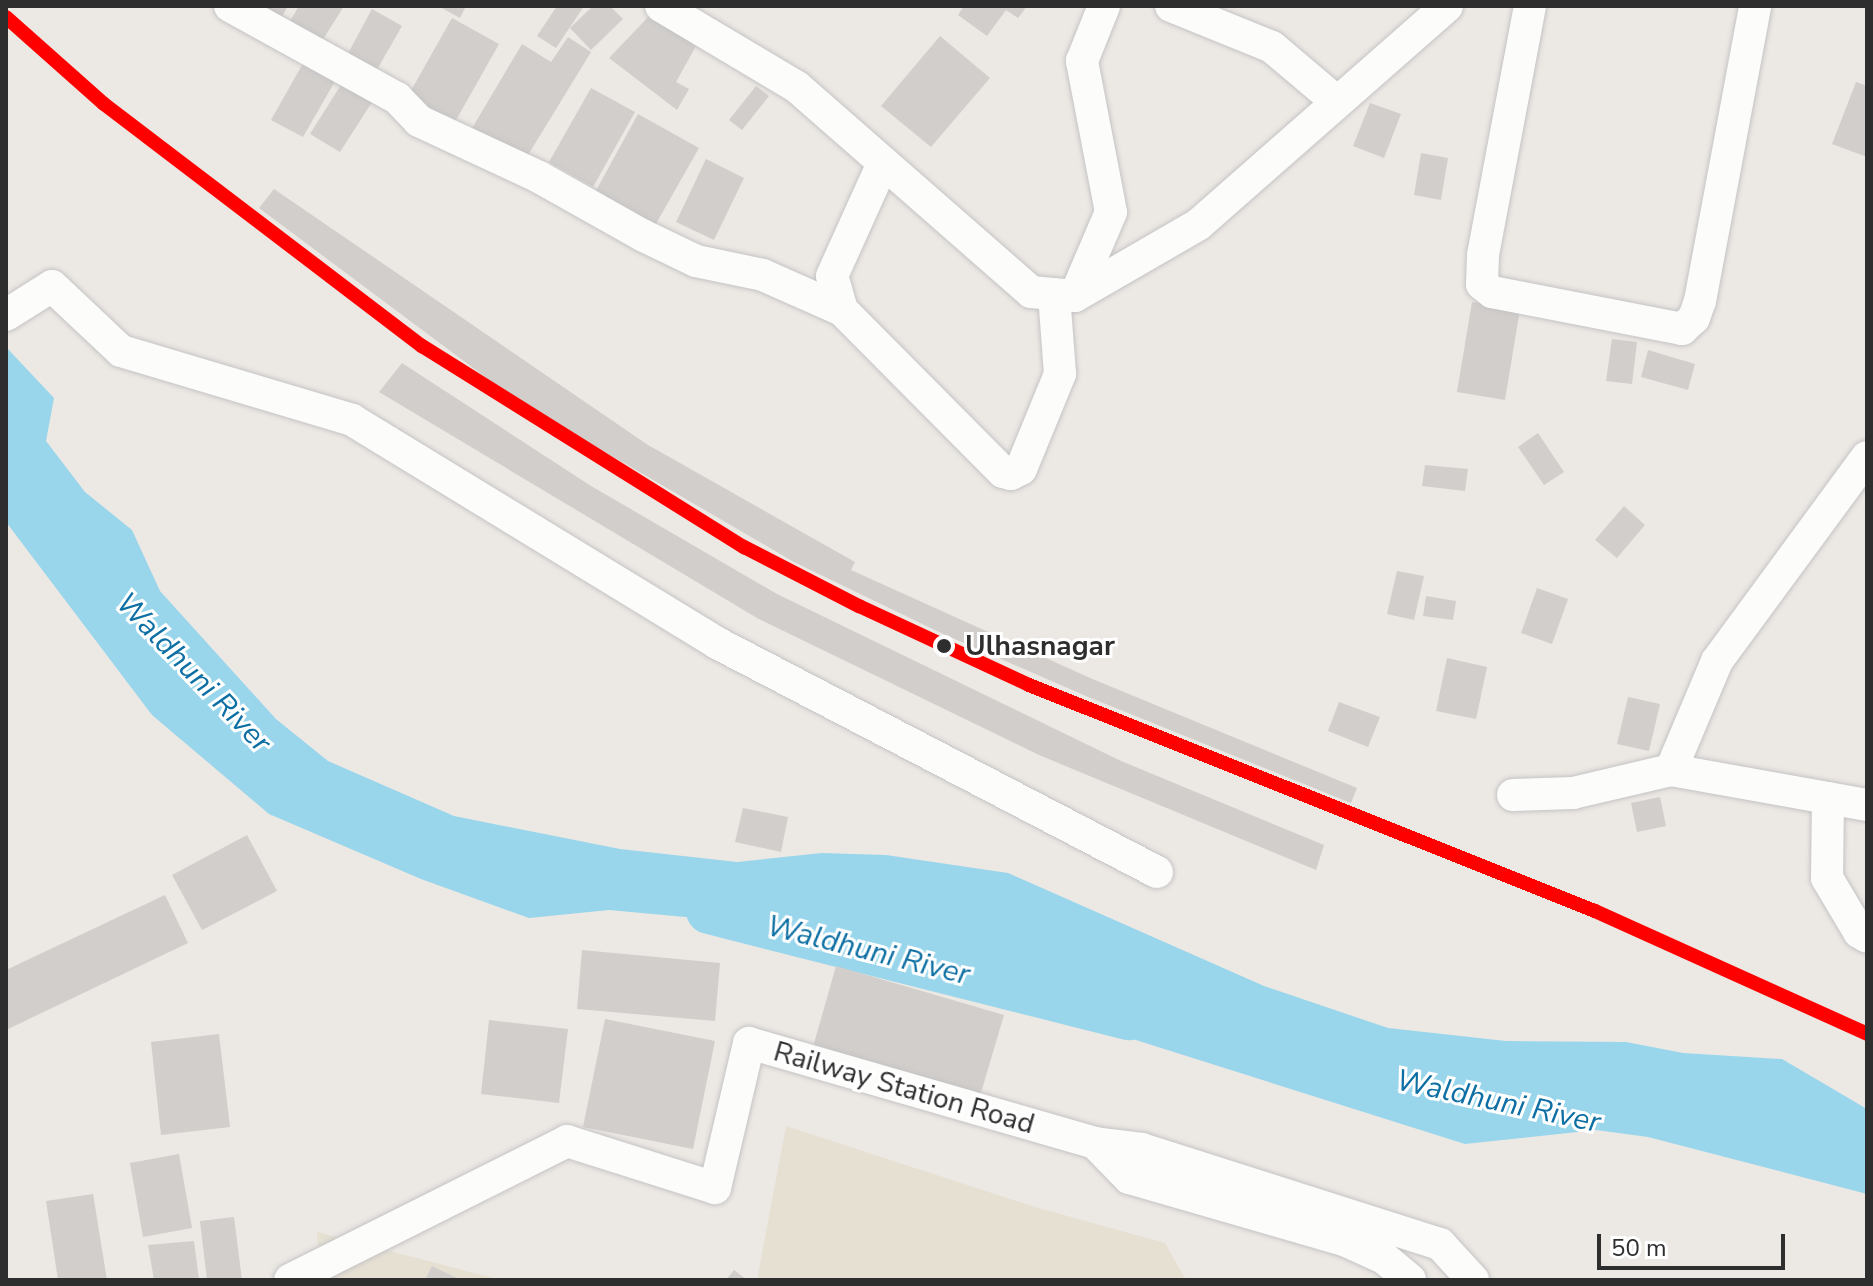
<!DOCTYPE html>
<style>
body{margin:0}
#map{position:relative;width:1873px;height:1286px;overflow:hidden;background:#ece8e4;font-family:"Nunito Sans",sans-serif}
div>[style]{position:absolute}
.education>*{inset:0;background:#e6e0d3}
.water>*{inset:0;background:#99d6ec}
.river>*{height:46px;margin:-23px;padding:0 23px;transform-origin:23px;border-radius:23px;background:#99d6ec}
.building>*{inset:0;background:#d1cecb}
.roads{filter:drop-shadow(0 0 2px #c5c4c5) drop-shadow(0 0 2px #c5c4c5)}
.minor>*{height:32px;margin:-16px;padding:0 16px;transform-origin:16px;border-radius:16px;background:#fcfcfb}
.rail-1>*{height:14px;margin:-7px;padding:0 7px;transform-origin:7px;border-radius:7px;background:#f00}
.dots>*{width:22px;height:22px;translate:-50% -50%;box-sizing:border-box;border:4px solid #fff;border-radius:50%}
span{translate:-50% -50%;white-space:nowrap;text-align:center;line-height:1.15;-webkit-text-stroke:6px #fff;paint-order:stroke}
.stop-label{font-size:28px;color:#2e2e2e;font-weight:700}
.left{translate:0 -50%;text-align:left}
.street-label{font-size:28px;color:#2e2e2e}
.water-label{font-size:30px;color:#0d6fa3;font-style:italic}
.frame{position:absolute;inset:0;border:8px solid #2e2e2e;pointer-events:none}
.scale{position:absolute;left:1597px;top:1234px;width:188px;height:36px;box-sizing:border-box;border:4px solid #2e2e2e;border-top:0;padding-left:10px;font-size:24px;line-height:28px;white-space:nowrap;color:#2e2e2e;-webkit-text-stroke:6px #fff;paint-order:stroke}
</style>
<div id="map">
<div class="education">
<i style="clip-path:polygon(786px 1126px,1035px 1207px,1165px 1243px,1186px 1280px,757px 1280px)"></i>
<i style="clip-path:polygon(317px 1232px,501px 1280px,320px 1280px)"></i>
</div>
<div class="water">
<i style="clip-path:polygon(6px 347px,54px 398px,46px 441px,85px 492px,132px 530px,160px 591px,276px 719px,328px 761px,454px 816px,620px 849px,737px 862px,822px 853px,886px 855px,1008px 873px,1264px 986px,1388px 1028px,1506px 1041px,1626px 1042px,1683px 1053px,1782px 1059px,1867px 1109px,1867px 1194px,1648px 1137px,1596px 1130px,1465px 1144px,1101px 1029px,1064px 999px,1019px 978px,962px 962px,890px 936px,609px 910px,529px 918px,421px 879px,269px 814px,152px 715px,6px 522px)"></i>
</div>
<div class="river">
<i style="left:709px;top:911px;width:433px;rotate:14.2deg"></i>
</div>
<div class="building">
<i style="clip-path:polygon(252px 6px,288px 6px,277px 25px)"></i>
<i style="clip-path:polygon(299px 6px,344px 6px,322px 41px,290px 21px)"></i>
<i style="clip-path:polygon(438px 6px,466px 6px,460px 18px)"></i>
<i style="clip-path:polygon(557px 6px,584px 6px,556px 48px,537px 36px)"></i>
<i style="clip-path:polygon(593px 6px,610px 6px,623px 19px,591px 50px,570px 28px)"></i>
<i style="clip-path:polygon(964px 6px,1027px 6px,1018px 18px,1006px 10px,987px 36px,958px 15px)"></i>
<i style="clip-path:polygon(372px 9px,402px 26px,375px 73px,346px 57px)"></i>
<i style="clip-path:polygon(652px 13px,696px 46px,676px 82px,689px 89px,677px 110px,609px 58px)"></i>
<i style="clip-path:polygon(452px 18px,499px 44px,451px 129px,404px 103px)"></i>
<i style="clip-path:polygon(940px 36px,990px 78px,931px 147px,881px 106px)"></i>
<i style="clip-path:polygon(568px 37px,591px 52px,525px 160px,471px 130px,522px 44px,551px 62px)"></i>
<i style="clip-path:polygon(306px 58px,338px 76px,303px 137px,271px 120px)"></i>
<i style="clip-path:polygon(346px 77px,376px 96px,340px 152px,310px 134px)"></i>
<i style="clip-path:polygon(1856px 82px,1867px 86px,1867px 157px,1832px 144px)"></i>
<i style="clip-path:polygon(756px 86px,769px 96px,742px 130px,729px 120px)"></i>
<i style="clip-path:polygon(591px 88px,635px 112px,593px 187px,549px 162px)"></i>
<i style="clip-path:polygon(1370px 103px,1401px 114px,1384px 158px,1353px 146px)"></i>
<i style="clip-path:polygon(638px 114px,699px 148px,653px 229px,593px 196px)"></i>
<i style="clip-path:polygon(1421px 153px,1448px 158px,1441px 200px,1414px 195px)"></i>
<i style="clip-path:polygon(706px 159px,744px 178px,714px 240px,676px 222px)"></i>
<i style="clip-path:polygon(274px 189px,648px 445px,855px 562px,851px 570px,1090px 678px,1357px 788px,1351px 803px,1086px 696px,939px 632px,794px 562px,516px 400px,259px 208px)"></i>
<i style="clip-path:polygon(1472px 302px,1520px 309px,1505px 400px,1457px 392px)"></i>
<i style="clip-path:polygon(1612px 339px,1637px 342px,1632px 384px,1606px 381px)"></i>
<i style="clip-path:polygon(1648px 350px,1695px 364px,1688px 390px,1641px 377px)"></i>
<i style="clip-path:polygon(402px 363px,591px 486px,777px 594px,1121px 761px,1324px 845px,1316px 870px,1039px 755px,757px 618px,379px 392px)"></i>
<i style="clip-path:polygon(1538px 433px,1564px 472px,1544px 485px,1518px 447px)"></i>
<i style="clip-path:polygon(1425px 465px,1468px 469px,1465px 491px,1422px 486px)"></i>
<i style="clip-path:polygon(1624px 506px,1645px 525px,1617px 558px,1595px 540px)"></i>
<i style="clip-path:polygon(1397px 571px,1424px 576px,1414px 620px,1387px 614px)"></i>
<i style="clip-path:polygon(1537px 588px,1568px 599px,1552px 644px,1521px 633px)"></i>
<i style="clip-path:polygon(1426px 596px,1456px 601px,1453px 620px,1423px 616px)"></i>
<i style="clip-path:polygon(1447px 658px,1487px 667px,1476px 719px,1436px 711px)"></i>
<i style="clip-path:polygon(1628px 697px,1660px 704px,1649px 751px,1617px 744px)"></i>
<i style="clip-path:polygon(1339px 702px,1380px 717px,1368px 747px,1328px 731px)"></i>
<i style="clip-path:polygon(1660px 797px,1666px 826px,1637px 832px,1631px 803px)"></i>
<i style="clip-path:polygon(743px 808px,788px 817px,781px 852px,735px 842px)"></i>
<i style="clip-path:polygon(247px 835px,277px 891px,202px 930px,172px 875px)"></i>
<i style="clip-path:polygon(165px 895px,188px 943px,6px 1030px,6px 970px)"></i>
<i style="clip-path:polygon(582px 950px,720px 963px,715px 1021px,577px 1009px)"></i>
<i style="clip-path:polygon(836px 966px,1004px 1015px,980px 1096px,813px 1047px)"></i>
<i style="clip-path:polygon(605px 1019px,715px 1041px,693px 1149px,583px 1127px)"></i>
<i style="clip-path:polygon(489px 1020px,568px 1029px,559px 1103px,481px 1094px)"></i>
<i style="clip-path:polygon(219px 1034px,230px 1127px,161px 1135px,151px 1042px)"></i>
<i style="clip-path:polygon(179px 1154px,192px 1228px,143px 1237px,130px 1163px)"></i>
<i style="clip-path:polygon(93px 1194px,107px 1280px,58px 1280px,46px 1201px)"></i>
<i style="clip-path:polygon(234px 1217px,242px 1280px,207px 1280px,200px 1221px)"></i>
<i style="clip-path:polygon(194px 1241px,199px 1280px,154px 1280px,148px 1245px)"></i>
<i style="clip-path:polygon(432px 1266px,461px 1280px,425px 1280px)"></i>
<i style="clip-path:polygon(734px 1270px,747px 1280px,726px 1280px)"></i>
</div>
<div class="roads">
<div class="minor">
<i style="left:230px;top:6px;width:191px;rotate:28.9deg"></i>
<i style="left:397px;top:98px;width:32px;rotate:46deg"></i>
<i style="left:419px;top:121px;width:132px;rotate:25deg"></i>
<i style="left:539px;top:177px;width:118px;rotate:29.4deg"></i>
<i style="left:642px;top:235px;width:60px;rotate:25.7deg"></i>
<i style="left:696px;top:261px;width:68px;rotate:11.8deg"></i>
<i style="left:763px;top:275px;width:86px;rotate:23.9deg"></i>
<i style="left:842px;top:310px;width:228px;rotate:45.2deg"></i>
<i style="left:1003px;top:472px;width:8px;rotate:14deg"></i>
<i style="left:1011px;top:474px;width:11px;rotate:-27deg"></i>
<i style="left:1021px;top:469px;width:103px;rotate:-67.7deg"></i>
<i style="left:1060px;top:374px;width:80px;rotate:-94.3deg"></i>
<i style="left:661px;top:6px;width:158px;rotate:30.8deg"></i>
<i style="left:797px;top:87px;width:311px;rotate:41.2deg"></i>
<i style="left:1031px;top:292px;width:44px;rotate:5.2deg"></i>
<i style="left:1075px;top:296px;width:143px;rotate:-30.1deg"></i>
<i style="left:1199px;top:224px;width:330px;rotate:-41.3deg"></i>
<i style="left:1171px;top:6px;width:109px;rotate:22.1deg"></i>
<i style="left:1272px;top:47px;width:85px;rotate:40.2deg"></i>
<i style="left:1530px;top:6px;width:253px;rotate:100.7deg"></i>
<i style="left:1483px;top:255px;width:29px;rotate:92deg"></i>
<i style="left:1482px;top:284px;width:13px;rotate:39deg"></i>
<i style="left:1492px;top:292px;width:194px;rotate:11deg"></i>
<i style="left:1682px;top:329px;width:16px;rotate:-43deg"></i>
<i style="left:1694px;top:318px;width:18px;rotate:-71deg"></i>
<i style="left:1700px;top:301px;width:300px;rotate:-79.4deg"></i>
<i style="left:1075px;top:296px;width:91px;rotate:-66.8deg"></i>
<i style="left:1111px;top:212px;width:154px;rotate:-100.9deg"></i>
<i style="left:1082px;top:61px;width:59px;rotate:-68.2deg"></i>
<i style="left:842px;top:310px;width:35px;rotate:-106deg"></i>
<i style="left:832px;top:276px;width:124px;rotate:-65.7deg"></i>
<i style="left:6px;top:315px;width:54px;rotate:-32.2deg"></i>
<i style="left:52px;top:286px;width:95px;rotate:43.3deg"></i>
<i style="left:121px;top:351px;width:241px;rotate:16.6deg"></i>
<i style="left:352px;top:420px;width:428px;rotate:31.4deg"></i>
<i style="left:717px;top:643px;width:496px;rotate:27.5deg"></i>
<i style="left:1671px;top:770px;width:118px;rotate:-67.1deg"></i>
<i style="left:1717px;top:661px;width:253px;rotate:-53.7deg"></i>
<i style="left:1513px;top:795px;width:60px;rotate:-1.9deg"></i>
<i style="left:1573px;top:793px;width:101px;rotate:-13.2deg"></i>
<i style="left:1671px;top:770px;width:199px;rotate:10.1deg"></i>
<i style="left:1828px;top:798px;width:80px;rotate:90.7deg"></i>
<i style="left:1827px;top:878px;width:63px;rotate:59.3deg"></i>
<i style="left:1859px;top:932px;width:9px;rotate:32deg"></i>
<i style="left:1095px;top:1143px;width:49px;rotate:45.8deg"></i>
<i style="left:1129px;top:1178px;width:224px;rotate:16.1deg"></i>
<i style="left:1344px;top:1240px;width:44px;rotate:24.2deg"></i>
<i style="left:1384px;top:1258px;width:34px;rotate:40deg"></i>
<i style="left:290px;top:1280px;width:310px;rotate:-26.6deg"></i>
<i style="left:567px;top:1141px;width:155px;rotate:17.6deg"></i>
<i style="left:715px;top:1188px;width:149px;rotate:-76.8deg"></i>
<i style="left:749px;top:1043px;width:360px;rotate:16.1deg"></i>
<i style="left:1095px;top:1143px;width:47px;rotate:7.3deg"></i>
<i style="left:1142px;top:1149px;width:313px;rotate:17.7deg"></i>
<i style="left:1440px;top:1244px;width:49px;rotate:47.5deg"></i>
</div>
</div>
<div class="rail-1">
<i style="left:6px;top:17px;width:131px;rotate:41.6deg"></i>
<i style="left:104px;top:104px;width:400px;rotate:37.3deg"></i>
<i style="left:422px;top:346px;width:380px;rotate:32deg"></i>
<i style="left:744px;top:547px;width:129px;rotate:27.2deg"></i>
<i style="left:859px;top:606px;width:187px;rotate:24.9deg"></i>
<i style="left:1029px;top:685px;width:609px;rotate:21.77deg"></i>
<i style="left:1595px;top:911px;width:299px;rotate:24.3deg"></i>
</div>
<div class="dots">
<i style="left:944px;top:646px;background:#2e2e2e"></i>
</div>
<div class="stop-label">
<span class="left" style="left:965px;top:646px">Ulhasnagar</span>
</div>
<div class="street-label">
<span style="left:904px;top:1088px;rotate:16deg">Railway Station Road</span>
</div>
<div class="water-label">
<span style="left:193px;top:673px;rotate:46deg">Waldhuni River</span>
<span style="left:868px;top:951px;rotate:14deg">Waldhuni River</span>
<span style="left:1498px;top:1102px;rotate:12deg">Waldhuni River</span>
</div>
<div class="frame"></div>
<div class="scale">50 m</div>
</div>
